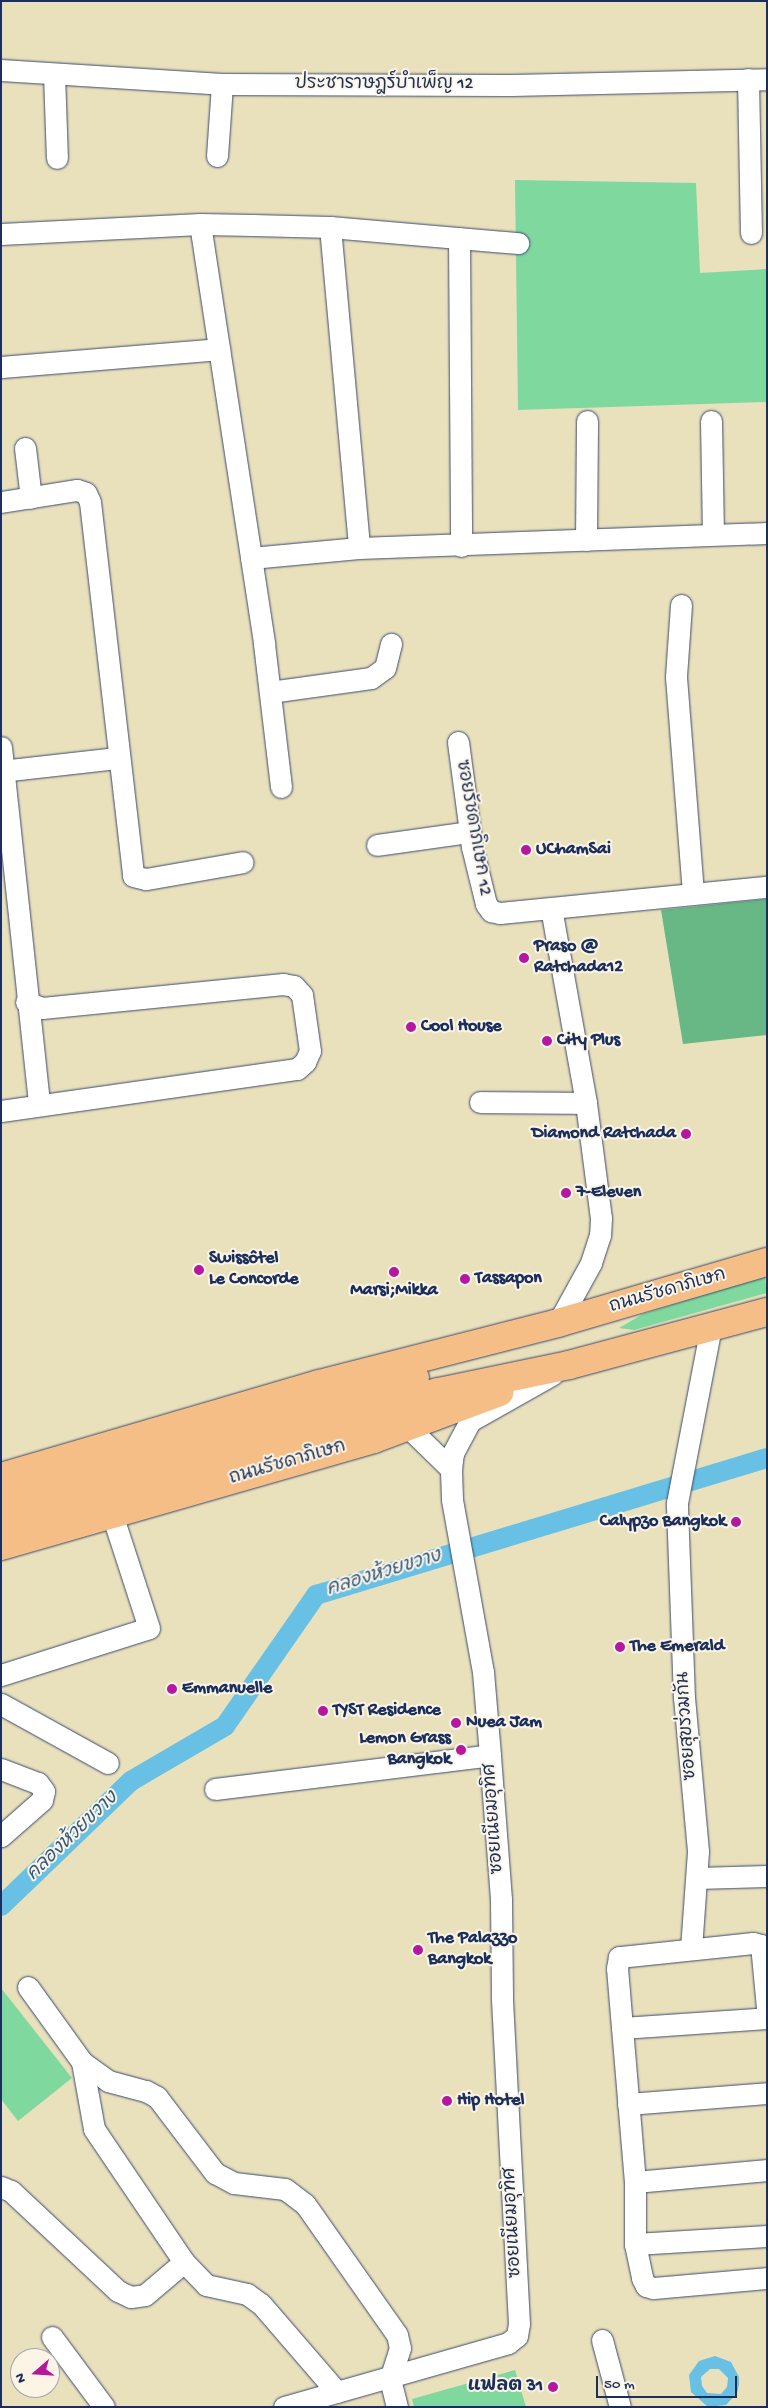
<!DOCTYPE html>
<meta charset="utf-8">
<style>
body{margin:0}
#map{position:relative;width:768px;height:2408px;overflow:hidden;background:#e9e0bc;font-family:"Gochi Hand","Playpen Sans Thai",sans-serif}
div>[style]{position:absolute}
.green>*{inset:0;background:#7fd89e}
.forest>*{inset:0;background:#67b885}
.water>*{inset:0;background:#68c0e5}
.canal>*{height:20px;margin:-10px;padding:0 10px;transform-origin:10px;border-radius:10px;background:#68c0e5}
.roads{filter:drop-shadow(0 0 1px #3a4a6c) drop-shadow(0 0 1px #3a4a6c)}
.street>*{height:21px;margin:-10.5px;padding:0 10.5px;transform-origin:10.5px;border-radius:10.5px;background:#fff}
.primary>*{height:28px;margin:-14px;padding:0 14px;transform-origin:14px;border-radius:14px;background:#f6be87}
.dots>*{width:14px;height:14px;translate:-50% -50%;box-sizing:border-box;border:2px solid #fcf5e5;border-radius:50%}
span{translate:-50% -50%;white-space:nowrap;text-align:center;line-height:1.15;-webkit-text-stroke:4px #fcf5e5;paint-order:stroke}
.street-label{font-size:18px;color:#1b2f5e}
.poi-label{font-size:18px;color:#1b2f5e;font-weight:700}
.left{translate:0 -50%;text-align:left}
.right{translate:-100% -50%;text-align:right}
.water-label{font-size:19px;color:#325a86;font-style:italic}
.frame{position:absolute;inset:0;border:2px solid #1b2f5e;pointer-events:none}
.north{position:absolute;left:10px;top:2348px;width:50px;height:50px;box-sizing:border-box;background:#fcf5e5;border:1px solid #a2a6af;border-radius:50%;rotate:251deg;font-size:14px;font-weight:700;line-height:20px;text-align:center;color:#1b2f5e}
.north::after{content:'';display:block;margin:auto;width:18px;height:22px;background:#b5179e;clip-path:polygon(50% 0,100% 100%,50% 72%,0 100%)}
.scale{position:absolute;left:596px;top:2376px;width:141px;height:22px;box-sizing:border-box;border:2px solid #1b2f5e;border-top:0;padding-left:6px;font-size:15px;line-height:18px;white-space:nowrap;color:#1b2f5e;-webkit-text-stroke:4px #fcf5e5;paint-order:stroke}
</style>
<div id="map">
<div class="green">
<i style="clip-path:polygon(515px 180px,696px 183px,700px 273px,767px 269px,767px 402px,518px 410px)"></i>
<i style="clip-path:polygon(765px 1276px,767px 1293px,634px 1330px,619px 1328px,643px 1314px)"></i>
<i style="clip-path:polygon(1px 1988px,72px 2078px,18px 2121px,1px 2099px)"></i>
<i style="clip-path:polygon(515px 2370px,526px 2407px,414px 2407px,412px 2399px)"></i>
</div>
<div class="forest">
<i style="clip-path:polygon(767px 899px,767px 1035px,683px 1044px,661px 910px)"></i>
</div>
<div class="water">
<i style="clip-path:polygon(evenodd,715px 2356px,731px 2362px,739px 2377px,739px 2385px,737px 2393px,726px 2405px,708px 2407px,691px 2392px,689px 2375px,699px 2361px,715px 2356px,710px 2369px,719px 2369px,728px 2378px,727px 2387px,721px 2394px,707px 2393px,702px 2386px,701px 2377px,710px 2369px)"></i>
</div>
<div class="canal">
<i style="left:1px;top:1906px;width:180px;rotate:-43.9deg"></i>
<i style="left:131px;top:1781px;width:109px;rotate:-30.3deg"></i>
<i style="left:225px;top:1726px;width:160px;rotate:-55.2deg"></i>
<i style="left:316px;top:1595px;width:471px;rotate:-16.9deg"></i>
</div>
<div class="roads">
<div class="street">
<i style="left:1px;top:70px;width:221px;rotate:3.6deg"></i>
<i style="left:222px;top:84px;width:290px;rotate:0.2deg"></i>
<i style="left:512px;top:85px;width:255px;rotate:-1.3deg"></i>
<i style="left:54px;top:74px;width:84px;rotate:88deg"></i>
<i style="left:748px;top:79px;width:154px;rotate:88.9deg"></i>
<i style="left:217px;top:156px;width:72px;rotate:-86deg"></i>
<i style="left:200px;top:224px;width:425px;rotate:81.3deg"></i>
<i style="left:264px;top:644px;width:144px;rotate:83.2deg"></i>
<i style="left:330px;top:227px;width:322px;rotate:84.8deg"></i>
<i style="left:1px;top:234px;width:199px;rotate:-2.9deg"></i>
<i style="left:200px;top:224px;width:53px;rotate:1.1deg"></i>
<i style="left:253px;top:225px;width:77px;rotate:1.5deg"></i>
<i style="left:330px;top:227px;width:189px;rotate:4.9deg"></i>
<i style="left:459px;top:238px;width:308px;rotate:89.6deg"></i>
<i style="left:1px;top:367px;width:219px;rotate:-4.7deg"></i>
<i style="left:711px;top:421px;width:112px;rotate:89deg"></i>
<i style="left:25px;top:448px;width:50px;rotate:83.2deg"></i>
<i style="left:1px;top:502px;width:77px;rotate:-9deg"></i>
<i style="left:77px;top:490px;width:9px;rotate:18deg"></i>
<i style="left:86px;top:493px;width:10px;rotate:66deg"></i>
<i style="left:90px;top:502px;width:376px;rotate:83.4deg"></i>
<i style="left:133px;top:876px;width:13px;rotate:13deg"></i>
<i style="left:146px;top:879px;width:98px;rotate:-9.9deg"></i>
<i style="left:586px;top:540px;width:119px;rotate:-89.5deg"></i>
<i style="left:251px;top:558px;width:108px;rotate:-5.3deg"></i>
<i style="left:359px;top:548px;width:408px;rotate:-2.1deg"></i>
<i style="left:681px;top:605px;width:72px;rotate:94deg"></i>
<i style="left:676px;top:677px;width:217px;rotate:85.5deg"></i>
<i style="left:270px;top:692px;width:102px;rotate:-7.9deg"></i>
<i style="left:371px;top:678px;width:17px;rotate:-36deg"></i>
<i style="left:385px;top:668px;width:25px;rotate:-76deg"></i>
<i style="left:458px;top:742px;width:106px;rotate:82.4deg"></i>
<i style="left:472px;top:847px;width:59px;rotate:76.2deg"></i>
<i style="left:486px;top:904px;width:9px;rotate:54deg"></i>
<i style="left:491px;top:911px;width:9px;rotate:13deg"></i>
<i style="left:500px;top:913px;width:268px;rotate:-5.6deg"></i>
<i style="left:1px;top:747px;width:359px;rotate:83.9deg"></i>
<i style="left:1px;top:771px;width:117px;rotate:-6.4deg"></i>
<i style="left:377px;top:845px;width:94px;rotate:-8deg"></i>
<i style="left:551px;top:908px;width:198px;rotate:79.8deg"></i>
<i style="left:586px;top:1103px;width:116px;rotate:82.6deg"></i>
<i style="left:601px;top:1218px;width:17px;rotate:93deg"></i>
<i style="left:600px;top:1235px;width:29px;rotate:108deg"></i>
<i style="left:591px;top:1263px;width:68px;rotate:118.8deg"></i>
<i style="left:480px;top:1102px;width:106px;rotate:0.5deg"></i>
<i style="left:1px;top:1111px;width:299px;rotate:-8.1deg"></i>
<i style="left:297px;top:1069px;width:11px;rotate:-41deg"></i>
<i style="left:305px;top:1062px;width:12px;rotate:-66deg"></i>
<i style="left:310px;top:1051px;width:57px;rotate:-98.1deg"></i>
<i style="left:302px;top:995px;width:12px;rotate:-132deg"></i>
<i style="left:294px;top:986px;width:11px;rotate:-170deg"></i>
<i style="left:283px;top:984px;width:242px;rotate:174.3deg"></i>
<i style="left:42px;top:1008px;width:17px;rotate:-159deg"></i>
<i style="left:408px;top:1427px;width:60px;rotate:44.3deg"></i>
<i style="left:1px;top:1675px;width:155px;rotate:-17.6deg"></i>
<i style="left:149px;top:1628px;width:120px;rotate:-108deg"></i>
<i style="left:1px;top:1704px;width:122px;rotate:28.9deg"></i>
<i style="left:1px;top:1769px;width:40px;rotate:21deg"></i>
<i style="left:38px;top:1783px;width:10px;rotate:53deg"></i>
<i style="left:44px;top:1791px;width:9px;rotate:103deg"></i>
<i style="left:42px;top:1800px;width:55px;rotate:138.7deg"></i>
<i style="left:215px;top:1789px;width:277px;rotate:-7deg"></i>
<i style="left:697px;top:1878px;width:70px;rotate:-1.6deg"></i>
<i style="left:691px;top:1949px;width:98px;rotate:-85.9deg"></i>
<i style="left:698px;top:1851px;width:154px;rotate:-95.2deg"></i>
<i style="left:684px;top:1698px;width:195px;rotate:-92.1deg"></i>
<i style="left:677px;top:1503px;width:179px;rotate:-79.1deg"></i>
<i style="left:28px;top:1987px;width:92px;rotate:54.2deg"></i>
<i style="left:82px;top:2062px;width:32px;rotate:36deg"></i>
<i style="left:108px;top:2081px;width:39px;rotate:15deg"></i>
<i style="left:146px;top:2091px;width:13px;rotate:29deg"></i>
<i style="left:157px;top:2097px;width:96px;rotate:52.7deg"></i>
<i style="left:215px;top:2173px;width:21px;rotate:28deg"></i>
<i style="left:234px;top:2183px;width:51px;rotate:6.7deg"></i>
<i style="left:285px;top:2189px;width:25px;rotate:37deg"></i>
<i style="left:305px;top:2204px;width:160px;rotate:54.9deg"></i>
<i style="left:397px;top:2335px;width:13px;rotate:77deg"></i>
<i style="left:400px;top:2348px;width:33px;rotate:108deg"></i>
<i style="left:390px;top:2379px;width:29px;rotate:76deg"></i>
<i style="left:767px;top:2008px;width:63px;rotate:-95.4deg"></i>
<i style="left:761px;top:1945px;width:8px;rotate:-166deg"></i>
<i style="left:753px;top:1943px;width:135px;rotate:174deg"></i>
<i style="left:619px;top:1957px;width:11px;rotate:100deg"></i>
<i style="left:617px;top:1968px;width:215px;rotate:85.2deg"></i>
<i style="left:635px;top:2182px;width:62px;rotate:90deg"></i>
<i style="left:635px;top:2244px;width:35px;rotate:78deg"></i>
<i style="left:642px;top:2278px;width:9px;rotate:63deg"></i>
<i style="left:646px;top:2286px;width:7px;rotate:16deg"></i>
<i style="left:653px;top:2288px;width:114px;rotate:-5deg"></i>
<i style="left:622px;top:2028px;width:145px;rotate:-3.9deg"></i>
<i style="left:82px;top:2062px;width:68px;rotate:79.8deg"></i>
<i style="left:94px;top:2129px;width:161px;rotate:55.9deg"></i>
<i style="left:184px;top:2262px;width:32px;rotate:46deg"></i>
<i style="left:206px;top:2285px;width:42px;rotate:12.4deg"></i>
<i style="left:247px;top:2294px;width:17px;rotate:36deg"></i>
<i style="left:261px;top:2304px;width:116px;rotate:49.2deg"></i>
<i style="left:628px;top:2104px;width:139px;rotate:-4.5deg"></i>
<i style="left:635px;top:2182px;width:133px;rotate:-5.2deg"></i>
<i style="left:1px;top:2187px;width:11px;rotate:22deg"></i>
<i style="left:11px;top:2191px;width:146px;rotate:43.1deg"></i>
<i style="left:118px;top:2291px;width:14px;rotate:25deg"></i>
<i style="left:131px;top:2297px;width:14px;rotate:-8deg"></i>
<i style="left:145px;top:2295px;width:51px;rotate:-40.2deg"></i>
<i style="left:635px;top:2244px;width:132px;rotate:-3.5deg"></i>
<i style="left:52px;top:2337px;width:87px;rotate:53.4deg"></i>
<i style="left:602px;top:2340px;width:69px;rotate:75deg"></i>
<i style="left:284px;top:2407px;width:233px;rotate:-15.9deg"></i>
<i style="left:508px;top:2343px;width:11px;rotate:-38deg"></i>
<i style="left:517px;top:2336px;width:12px;rotate:-81deg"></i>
<i style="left:519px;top:2324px;width:328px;rotate:-93deg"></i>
<i style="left:502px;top:1996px;width:97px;rotate:-90.6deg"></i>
<i style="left:501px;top:1899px;width:144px;rotate:-94.4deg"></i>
<i style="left:490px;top:1755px;width:83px;rotate:-94.8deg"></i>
<i style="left:483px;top:1672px;width:176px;rotate:-100.2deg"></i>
<i style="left:452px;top:1499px;width:30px;rotate:-92deg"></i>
<i style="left:451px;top:1469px;width:16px;rotate:-83deg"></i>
<i style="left:453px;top:1453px;width:36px;rotate:-62deg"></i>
<i style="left:470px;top:1421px;width:95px;rotate:-29.5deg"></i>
</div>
<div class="primary">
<i style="left:1px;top:1477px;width:331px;rotate:-16.3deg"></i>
<i style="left:319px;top:1384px;width:247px;rotate:-14.3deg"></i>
<i style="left:558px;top:1323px;width:218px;rotate:-16.3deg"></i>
<i style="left:1px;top:1498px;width:431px;rotate:-16.2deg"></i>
<i style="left:1px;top:1519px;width:456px;rotate:-16.2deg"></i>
<i style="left:439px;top:1392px;width:133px;rotate:-11.7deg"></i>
<i style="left:569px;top:1365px;width:205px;rotate:-15deg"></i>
<i style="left:1px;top:1546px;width:388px;rotate:-16deg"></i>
<i style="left:374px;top:1439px;width:134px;rotate:-20.5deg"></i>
</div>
</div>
<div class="dots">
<i style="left:526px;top:850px;background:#b5179e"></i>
<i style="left:524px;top:958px;background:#b5179e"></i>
<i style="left:411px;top:1027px;background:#b5179e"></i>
<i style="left:547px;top:1041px;background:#b5179e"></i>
<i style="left:686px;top:1134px;background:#b5179e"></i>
<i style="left:566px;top:1193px;background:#b5179e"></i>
<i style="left:199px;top:1270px;background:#b5179e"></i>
<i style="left:394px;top:1272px;background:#b5179e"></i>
<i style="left:465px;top:1279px;background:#b5179e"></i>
<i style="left:736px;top:1522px;background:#b5179e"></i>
<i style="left:620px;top:1647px;background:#b5179e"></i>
<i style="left:172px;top:1689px;background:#b5179e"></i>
<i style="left:323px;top:1711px;background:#b5179e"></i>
<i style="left:456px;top:1723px;background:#b5179e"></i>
<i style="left:461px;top:1750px;background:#b5179e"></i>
<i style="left:418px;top:1950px;background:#b5179e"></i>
<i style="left:447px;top:2101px;background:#b5179e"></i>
<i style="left:553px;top:2387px;background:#b5179e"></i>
</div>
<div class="street-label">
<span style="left:384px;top:85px">ประชาราษฎร์บำเพ็ญ 12</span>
<span style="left:472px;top:828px;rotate:80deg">ซอยรัชดาภิเษก 12</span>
<span style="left:668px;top:1292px;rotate:-16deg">ถนนรัชดาภิเษก</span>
<span style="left:288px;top:1464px;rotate:-16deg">ถนนรัชดาภิเษก</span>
<span style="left:688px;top:1726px;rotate:-94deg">ซอยสุขร่วมกัน</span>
<span style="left:495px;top:1819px;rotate:-94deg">ซอยเนียมอุทิศ</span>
<span style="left:514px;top:2223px;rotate:-93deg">ซอยเนียมอุทิศ</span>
</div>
<div class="poi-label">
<span class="left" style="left:536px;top:850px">UChamSai</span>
<span class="left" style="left:534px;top:958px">Praso @<br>Ratchada12</span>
<span class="left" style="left:421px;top:1027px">Cool House</span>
<span class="left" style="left:557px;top:1041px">City Plus</span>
<span class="right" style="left:676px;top:1134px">Diamond Ratchada</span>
<span class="left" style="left:576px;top:1193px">7-Eleven</span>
<span class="left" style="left:209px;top:1270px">Swissôtel<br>Le Concorde</span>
<span class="left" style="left:475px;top:1279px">Tassapon</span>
<span style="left:394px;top:1291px">Marsi;Mikka</span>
<span class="right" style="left:726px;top:1522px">Calypzo Bangkok</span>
<span class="left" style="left:630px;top:1647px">The Emerald</span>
<span class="left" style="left:182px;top:1689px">Emmanuelle</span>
<span class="left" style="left:333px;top:1711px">TYST Residence</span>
<span class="left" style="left:466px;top:1723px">Nuea Jam</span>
<span class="right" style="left:451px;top:1750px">Lemon Grass<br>Bangkok</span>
<span class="left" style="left:428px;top:1950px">The Palazzo<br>Bangkok</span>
<span class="left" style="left:457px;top:2101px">Hip Hotel</span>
<span class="right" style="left:543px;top:2387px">แฟลต 31</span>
</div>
<div class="water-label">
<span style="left:384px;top:1574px;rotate:-17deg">คลองห้วยขวาง</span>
<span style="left:73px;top:1837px;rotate:-44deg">คลองห้วยขวาง</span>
</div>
<div class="frame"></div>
<div class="north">N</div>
<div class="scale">50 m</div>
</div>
